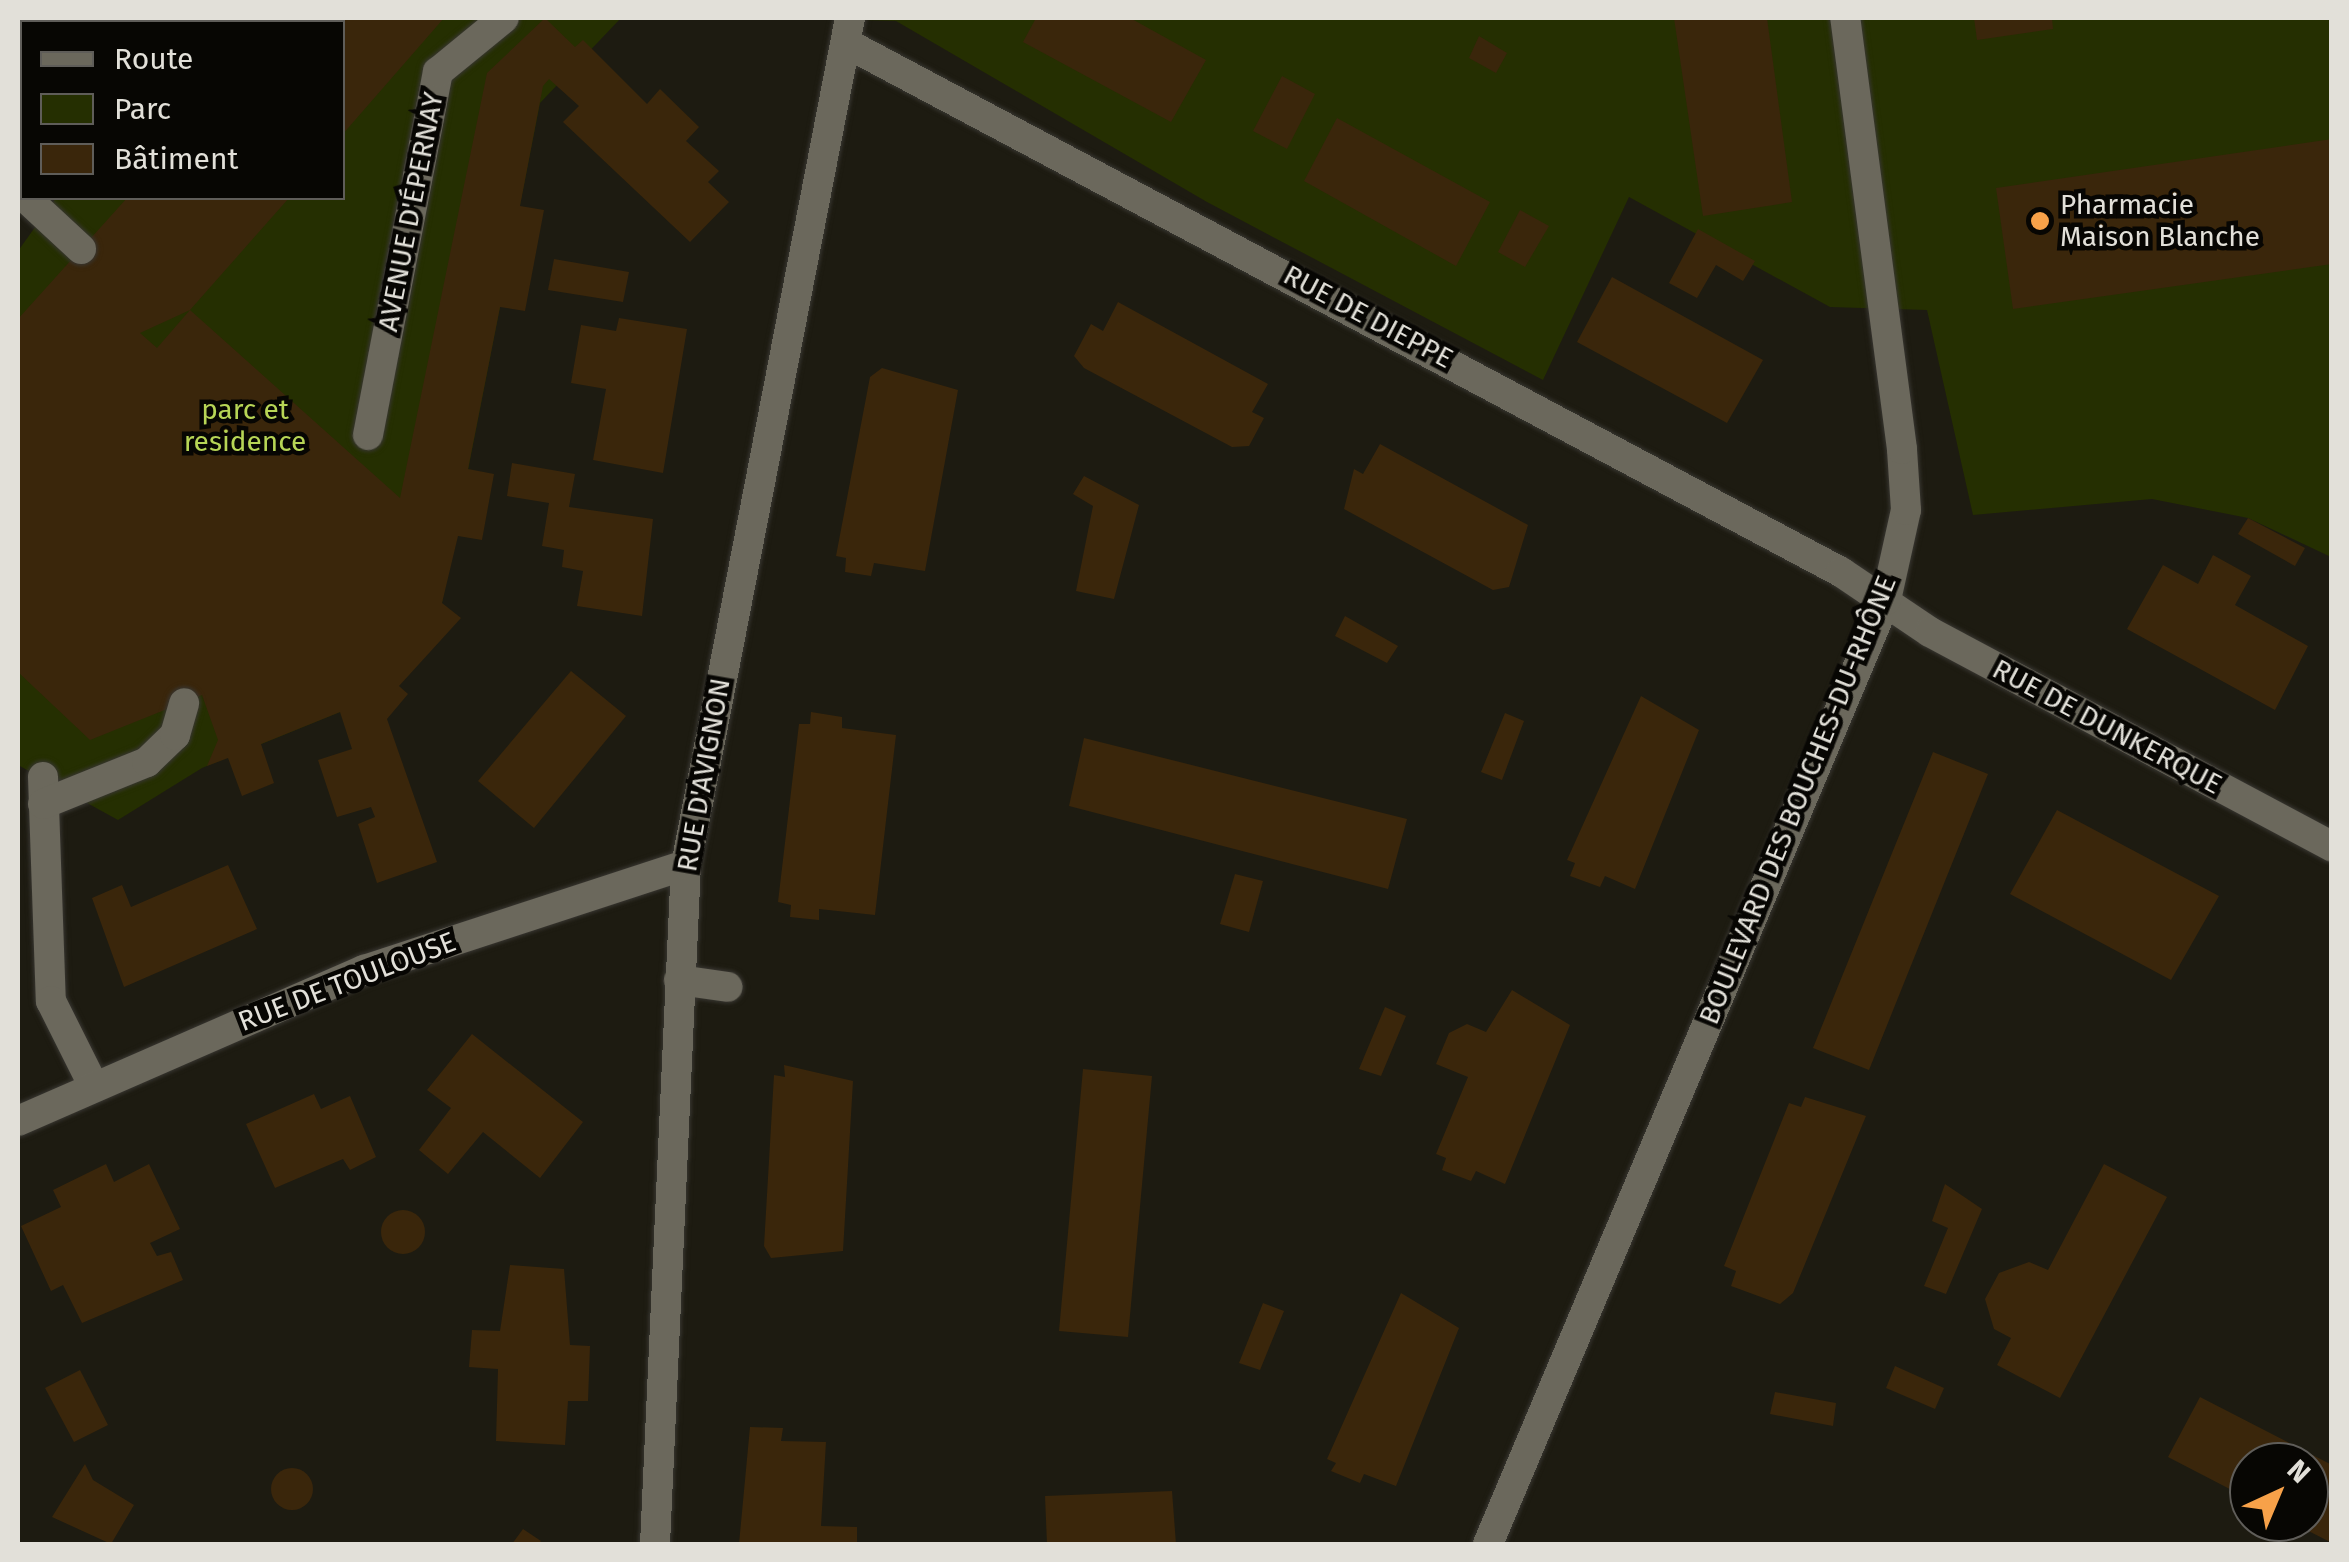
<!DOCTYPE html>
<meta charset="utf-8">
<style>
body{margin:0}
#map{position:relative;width:2349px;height:1562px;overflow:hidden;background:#1d1b11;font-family:"Fira Sans",sans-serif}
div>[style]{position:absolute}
.green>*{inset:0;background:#252f01}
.building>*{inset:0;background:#3a260b}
.round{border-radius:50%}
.roads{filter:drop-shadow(0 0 2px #383631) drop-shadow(0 0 2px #383631)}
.lane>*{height:30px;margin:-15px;padding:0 15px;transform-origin:15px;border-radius:15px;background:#6b685c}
.street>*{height:30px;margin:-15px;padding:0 15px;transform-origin:15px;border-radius:15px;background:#6b685c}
.dots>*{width:28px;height:28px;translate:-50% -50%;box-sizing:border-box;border:5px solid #070603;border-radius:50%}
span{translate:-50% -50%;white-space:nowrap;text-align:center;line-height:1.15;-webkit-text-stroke:9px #070603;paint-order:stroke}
.poi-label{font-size:28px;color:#e2e0d9}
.left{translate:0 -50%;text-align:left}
.street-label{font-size:28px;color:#e2e0d9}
.park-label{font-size:28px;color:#b7d556}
.frame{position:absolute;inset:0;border:20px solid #e2e0d9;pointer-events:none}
.legend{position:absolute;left:20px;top:20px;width:325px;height:180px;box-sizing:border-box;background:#070603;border:2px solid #5f5d59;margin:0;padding:12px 18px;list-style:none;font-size:30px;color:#e2e0d9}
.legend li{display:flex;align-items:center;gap:20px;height:50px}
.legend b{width:50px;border:2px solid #5f5d59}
.north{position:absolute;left:2229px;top:1442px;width:100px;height:100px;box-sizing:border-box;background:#070603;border:2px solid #5f5d59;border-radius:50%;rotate:44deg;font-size:28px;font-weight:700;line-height:40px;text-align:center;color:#e2e0d9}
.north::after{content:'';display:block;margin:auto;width:35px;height:45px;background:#f7a149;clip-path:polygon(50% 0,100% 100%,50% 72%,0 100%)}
</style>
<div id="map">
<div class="green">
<i style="clip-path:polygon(186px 18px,621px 18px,540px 103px,442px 603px,340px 712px,202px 768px,118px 820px,18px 765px,18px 251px,56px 198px,342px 198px,342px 22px)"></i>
<i style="clip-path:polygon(794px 18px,2331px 18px,2331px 557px,2248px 518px,2152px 499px,1973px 515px,1927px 310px,1830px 307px,1629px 197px,1543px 380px,1207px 202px,896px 21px)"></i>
</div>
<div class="building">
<i style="clip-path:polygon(290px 18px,444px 18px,342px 135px,342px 22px)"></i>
<i style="clip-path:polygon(evenodd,545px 18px,575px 47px,583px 40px,647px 104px,660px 89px,699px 127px,686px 141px,719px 171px,708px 182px,729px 202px,690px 242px,563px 122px,579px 106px,549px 79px,543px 86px,520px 206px,544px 210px,525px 311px,500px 307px,468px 469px,494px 474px,482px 540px,458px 536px,442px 603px,461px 618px,399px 686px,408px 694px,387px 719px,437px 862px,377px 883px,358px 824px,375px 817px,371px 807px,337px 817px,318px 760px,352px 749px,340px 712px,261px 744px,274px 783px,242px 796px,228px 758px,207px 766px,218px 740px,202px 695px,90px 740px,18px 672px,18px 319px,127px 198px,289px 198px,190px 310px,400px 498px,487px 73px,545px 18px,190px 310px,157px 348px,140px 333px,190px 310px)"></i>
<i style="clip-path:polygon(1036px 18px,1130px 18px,1206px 60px,1171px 122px,1023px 42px)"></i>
<i style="clip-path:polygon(1674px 18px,1767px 18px,1792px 202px,1703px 216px)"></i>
<i style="clip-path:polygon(1974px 18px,2052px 18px,2053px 29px,1977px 40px)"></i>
<i style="clip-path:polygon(1479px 36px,1507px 53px,1496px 73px,1469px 58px)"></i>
<i style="clip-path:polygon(1282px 76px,1315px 94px,1287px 149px,1253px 131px)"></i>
<i style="clip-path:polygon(1337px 118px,1490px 202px,1456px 266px,1304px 181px)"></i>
<i style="clip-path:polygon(2332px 139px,2332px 264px,2013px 309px,1996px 188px)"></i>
<i style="clip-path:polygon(1520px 210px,1549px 226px,1525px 267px,1498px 252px)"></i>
<i style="clip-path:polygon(1698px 229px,1755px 261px,1743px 281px,1716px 265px,1697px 298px,1669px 283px)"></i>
<i style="clip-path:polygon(554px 259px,629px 272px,623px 302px,548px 290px)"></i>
<i style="clip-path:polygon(1612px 277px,1763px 360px,1727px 423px,1577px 342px)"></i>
<i style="clip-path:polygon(1118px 302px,1268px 384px,1252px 412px,1264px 418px,1249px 446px,1232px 447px,1084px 368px,1074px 356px,1091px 324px,1103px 331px)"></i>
<i style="clip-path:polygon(619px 318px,687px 329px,663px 473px,593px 460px,606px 389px,571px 383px,581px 325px,616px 331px)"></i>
<i style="clip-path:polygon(882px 368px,958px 390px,925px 571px,874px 563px,871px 576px,845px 572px,846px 558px,836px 556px,870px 377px)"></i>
<i style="clip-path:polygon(1380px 444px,1528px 525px,1509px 587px,1493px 590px,1344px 509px,1354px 469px,1363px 474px)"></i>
<i style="clip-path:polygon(512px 463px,575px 474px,569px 507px,653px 519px,642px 616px,577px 606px,583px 571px,562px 567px,564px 550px,542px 546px,549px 503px,507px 496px)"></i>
<i style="clip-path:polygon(1084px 476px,1139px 505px,1114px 599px,1076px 591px,1093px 506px,1073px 494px)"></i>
<i style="clip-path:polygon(2248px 518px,2305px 548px,2295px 566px,2238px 534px)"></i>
<i style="clip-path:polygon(2213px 555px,2251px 576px,2235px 605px,2308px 646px,2275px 710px,2127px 629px,2163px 565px,2198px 584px)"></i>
<i style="clip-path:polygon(1345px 616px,1398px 646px,1387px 663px,1335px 636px)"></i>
<i style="clip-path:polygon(571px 671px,626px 716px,534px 828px,478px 781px)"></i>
<i style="clip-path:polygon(1641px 696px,1699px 730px,1635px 889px,1605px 876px,1600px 887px,1570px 876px,1575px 863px,1567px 860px)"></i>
<i style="clip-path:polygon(811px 712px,842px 717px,842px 728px,896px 735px,875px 915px,819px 909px,819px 920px,790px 917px,791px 905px,778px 902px,799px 724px,810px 724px)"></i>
<i style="clip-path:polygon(1505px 713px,1524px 721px,1502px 780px,1481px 772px)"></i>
<i style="clip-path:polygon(1084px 738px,1407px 819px,1388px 889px,1069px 806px)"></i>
<i style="clip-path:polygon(1933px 752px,1988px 774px,1869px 1070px,1813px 1048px)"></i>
<i style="clip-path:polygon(2057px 810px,2219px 896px,2171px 980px,2010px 894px)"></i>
<i style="clip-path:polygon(228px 865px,257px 929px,124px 987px,92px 898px,122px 885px,131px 907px)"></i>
<i style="clip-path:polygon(1235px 874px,1263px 881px,1249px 932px,1220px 924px)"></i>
<i style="clip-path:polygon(1512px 990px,1570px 1025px,1505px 1184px,1476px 1171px,1471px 1181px,1442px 1170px,1446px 1158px,1436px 1154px,1468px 1077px,1436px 1064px,1449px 1033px,1467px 1024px,1486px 1032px)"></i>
<i style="clip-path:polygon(1385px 1007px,1406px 1016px,1381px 1076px,1359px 1069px)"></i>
<i style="clip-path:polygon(472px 1034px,583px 1122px,540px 1178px,483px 1132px,448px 1174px,419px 1150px,451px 1108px,427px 1090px)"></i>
<i style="clip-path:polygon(784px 1065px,853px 1081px,843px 1251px,771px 1258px,764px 1246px,774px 1075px,785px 1077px)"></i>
<i style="clip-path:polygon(1083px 1069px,1152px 1076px,1128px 1337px,1059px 1331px)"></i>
<i style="clip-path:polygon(314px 1094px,321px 1109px,350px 1096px,376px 1157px,350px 1170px,343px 1159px,275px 1188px,246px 1124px)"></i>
<i style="clip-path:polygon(1805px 1097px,1866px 1116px,1793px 1293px,1780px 1304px,1731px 1286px,1736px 1271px,1724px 1266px,1789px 1103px,1801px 1107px)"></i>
<i style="clip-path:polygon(106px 1164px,114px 1182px,149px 1164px,180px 1229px,150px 1243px,157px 1256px,171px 1252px,183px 1280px,82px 1323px,63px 1285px,51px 1291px,21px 1226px,61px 1207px,53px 1190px)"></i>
<i style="clip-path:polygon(2104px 1164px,2167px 1197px,2060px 1398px,1997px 1365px,2011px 1338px,1994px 1329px,1985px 1299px,1999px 1273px,2029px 1262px,2048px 1270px)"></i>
<i style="clip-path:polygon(1945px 1184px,1982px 1209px,1946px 1294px,1924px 1286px,1948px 1228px,1932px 1221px)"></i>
<i class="round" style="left:381px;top:1210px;width:44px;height:44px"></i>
<i style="clip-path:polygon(510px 1265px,564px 1269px,570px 1345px,590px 1346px,588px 1401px,568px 1401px,565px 1445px,496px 1441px,498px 1369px,469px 1367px,472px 1330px,500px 1331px)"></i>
<i style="clip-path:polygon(1401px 1293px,1459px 1328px,1396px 1486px,1364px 1474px,1360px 1483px,1331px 1471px,1336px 1463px,1327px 1459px)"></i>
<i style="clip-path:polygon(1263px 1303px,1284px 1311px,1260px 1370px,1239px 1363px)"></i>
<i style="clip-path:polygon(1895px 1366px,1944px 1388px,1935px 1409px,1886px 1388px)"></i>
<i style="clip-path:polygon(80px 1370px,108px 1425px,74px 1442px,45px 1388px)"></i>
<i style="clip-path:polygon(1775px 1392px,1836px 1403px,1833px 1426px,1770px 1414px)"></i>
<i style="clip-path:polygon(2200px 1397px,2332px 1465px,2332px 1543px,2291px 1522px,2309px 1522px,2309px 1462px,2249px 1462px,2249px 1499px,2168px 1457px)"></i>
<i style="clip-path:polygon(750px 1427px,783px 1428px,781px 1441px,826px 1442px,821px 1526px,857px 1527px,857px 1544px,739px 1544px)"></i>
<i style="clip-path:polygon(85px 1464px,93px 1480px,134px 1505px,111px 1544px,52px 1517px)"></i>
<i class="round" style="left:271px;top:1468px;width:42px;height:42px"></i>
<i style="clip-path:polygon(1172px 1491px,1176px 1544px,1047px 1544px,1045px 1496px)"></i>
<i style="clip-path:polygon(523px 1529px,541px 1541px,538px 1544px,512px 1544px)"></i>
</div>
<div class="roads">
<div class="lane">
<i style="left:26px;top:198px;width:75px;rotate:42.8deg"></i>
<i style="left:368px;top:435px;width:370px;rotate:-79.1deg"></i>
<i style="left:438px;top:72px;width:85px;rotate:-39.3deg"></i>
<i style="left:43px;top:777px;width:224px;rotate:88deg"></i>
<i style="left:51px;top:1001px;width:94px;rotate:63.4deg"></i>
<i style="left:43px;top:804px;width:112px;rotate:-22deg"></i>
<i style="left:147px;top:762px;width:39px;rotate:-44deg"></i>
<i style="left:175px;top:735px;width:33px;rotate:-74deg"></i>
</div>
<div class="street">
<i style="left:105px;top:22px;width:6px;rotate:-45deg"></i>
<i style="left:846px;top:43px;width:1127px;rotate:28deg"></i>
<i style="left:1841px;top:572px;width:107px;rotate:34deg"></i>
<i style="left:1930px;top:632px;width:456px;rotate:28.1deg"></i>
<i style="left:18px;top:121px;width:7px;rotate:-56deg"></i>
<i style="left:679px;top:980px;width:49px;rotate:8.1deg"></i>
<i style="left:18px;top:1121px;width:378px;rotate:-23.6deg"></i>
<i style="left:364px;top:970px;width:339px;rotate:-18.1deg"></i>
<i style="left:655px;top:1544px;width:680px;rotate:-87.39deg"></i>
<i style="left:686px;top:865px;width:863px;rotate:-79.04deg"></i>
<i style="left:1488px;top:1544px;width:1024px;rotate:-67.14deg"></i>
<i style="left:1886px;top:600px;width:92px;rotate:-77.5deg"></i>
<i style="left:1906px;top:510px;width:61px;rotate:-93.8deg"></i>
<i style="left:1902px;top:449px;width:435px;rotate:-97.5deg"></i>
</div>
</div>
<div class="dots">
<i style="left:2040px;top:221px;background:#f7a149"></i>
</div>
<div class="poi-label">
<span class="left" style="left:2060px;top:221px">Pharmacie<br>Maison Blanche</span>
</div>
<div class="street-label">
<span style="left:411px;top:212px;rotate:-79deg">AVENUE D'ÉPERNAY</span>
<span style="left:1368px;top:317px;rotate:28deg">RUE DE DIEPPE</span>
<span style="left:2107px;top:727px;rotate:28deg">RUE DE DUNKERQUE</span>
<span style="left:704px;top:775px;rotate:-80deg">RUE D'AVIGNON</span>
<span style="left:1798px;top:800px;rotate:-68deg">BOULEVARD DES BOUCHES-DU-RHÔNE</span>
<span style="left:347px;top:982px;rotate:-21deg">RUE DE TOULOUSE</span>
</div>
<div class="park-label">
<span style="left:245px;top:426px">parc et<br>residence</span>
</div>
<div class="frame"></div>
<ul class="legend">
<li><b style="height:12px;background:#6b685c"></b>Route</li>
<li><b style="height:28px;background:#252f01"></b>Parc</li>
<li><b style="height:28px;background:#3a260b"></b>Bâtiment</li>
</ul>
<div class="north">N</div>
</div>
